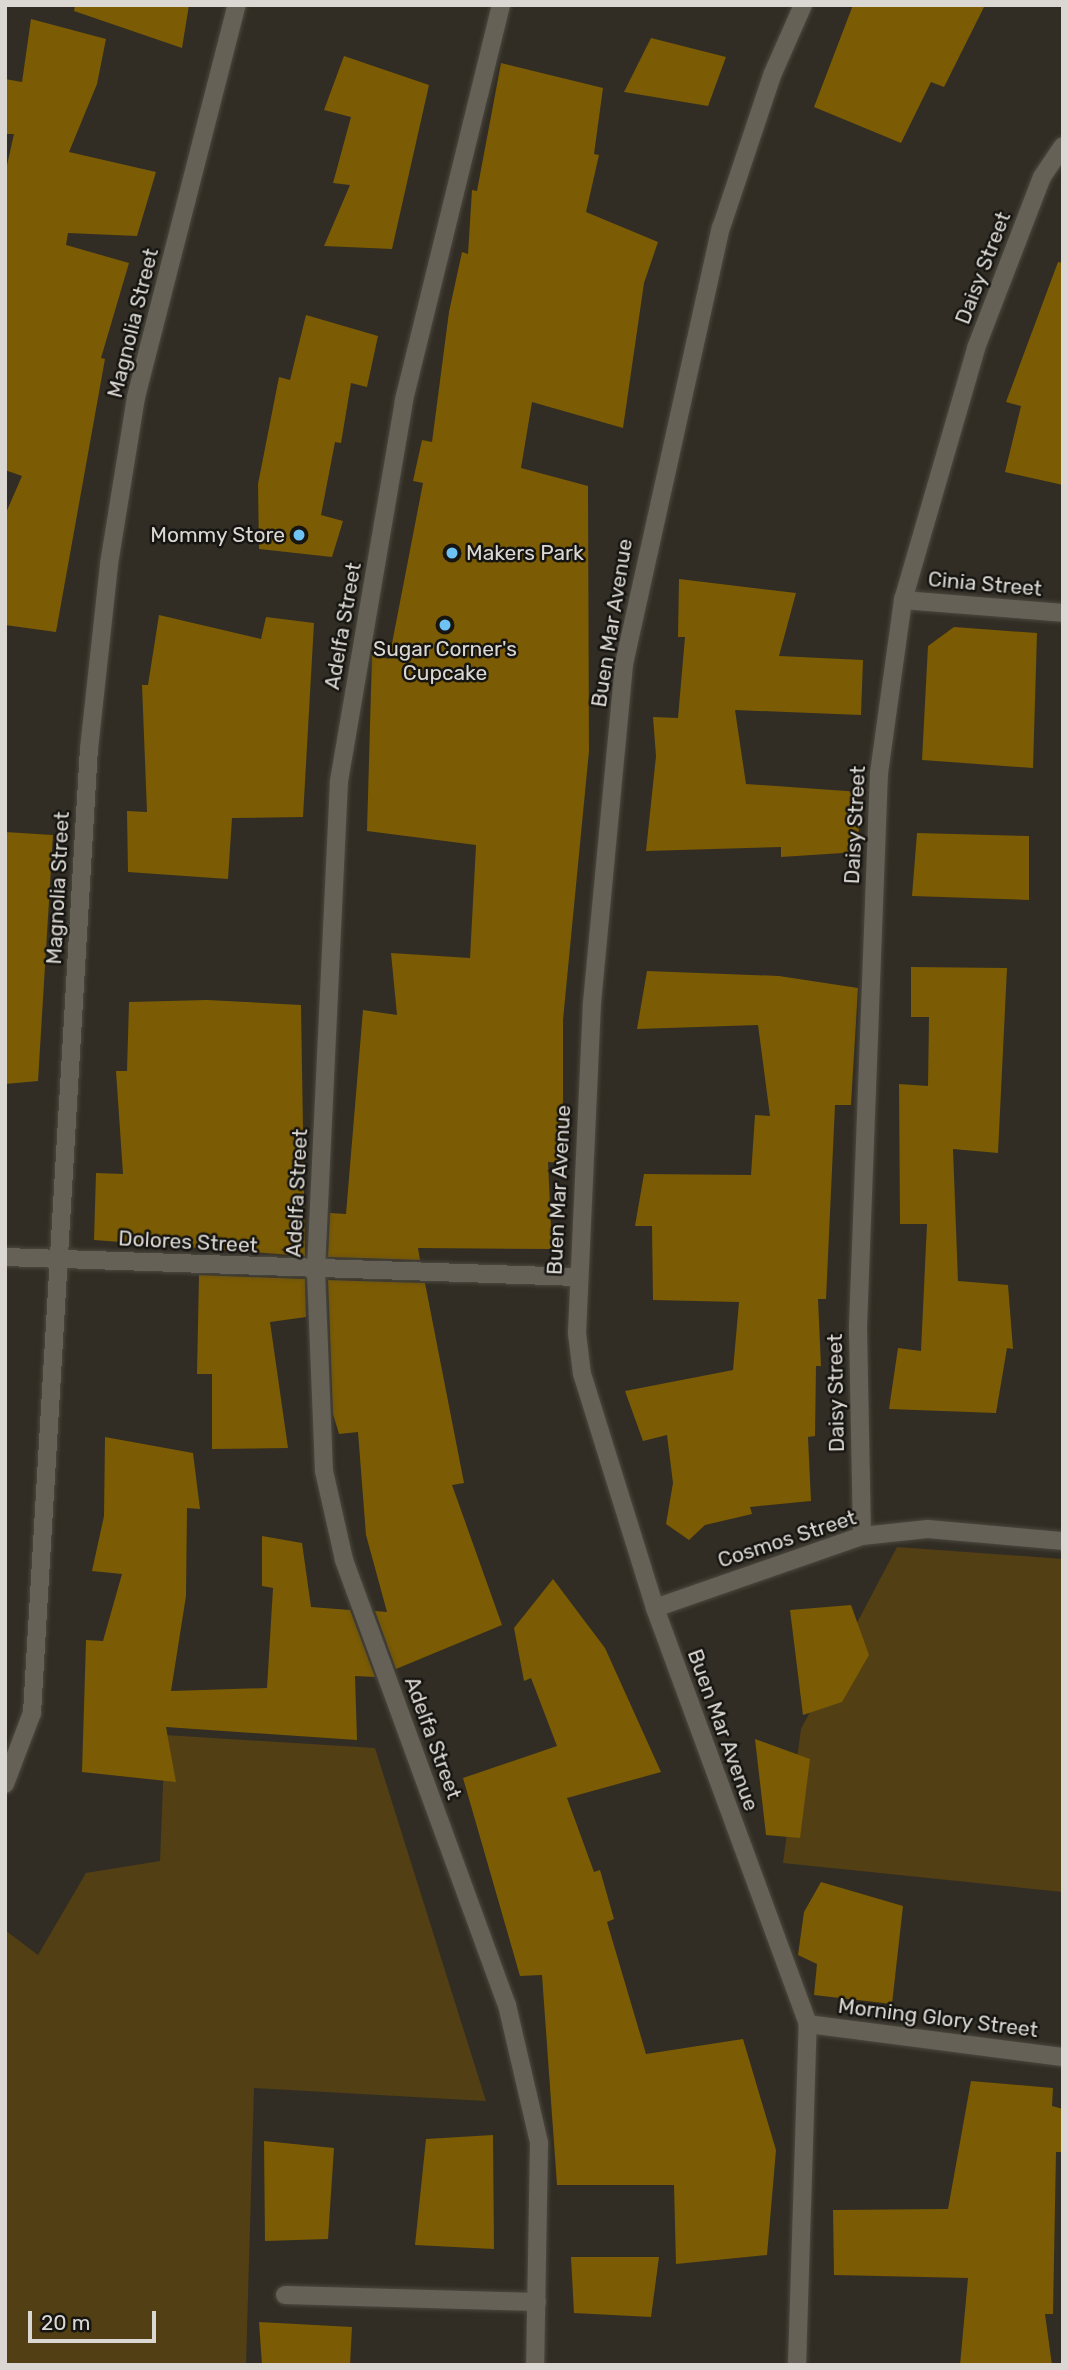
<!DOCTYPE html>
<style>
body{margin:0}
#map{position:relative;width:1068px;height:2370px;overflow:hidden;background:#312d24;font-family:Rubik,sans-serif}
div>[style]{position:absolute}
.green>*{inset:0;background:#533f14}
.building>*{inset:0;background:#7b5b03}
.roads{filter:drop-shadow(0 0 2px #4b4840) drop-shadow(0 0 2px #4b4840)}
.minor>*{height:18px;margin:-9px;padding:0 9px;transform-origin:9px;border-radius:9px;background:#666157}
.tertiary>*{height:18px;margin:-9px;padding:0 9px;transform-origin:9px;border-radius:9px;background:#666157}
.dots>*{width:19px;height:19px;translate:-50% -50%;box-sizing:border-box;border:4px solid #171511;border-radius:50%}
span{translate:-50% -50%;white-space:nowrap;text-align:center;line-height:1.15;-webkit-text-stroke:5px #171511;paint-order:stroke}
.street-label{font-size:21px;color:#dbd8d3}
.poi-label{font-size:21px;color:#dbd8d3}
.right{translate:-100% -50%;text-align:right}
.left{translate:0 -50%;text-align:left}
.frame{position:absolute;inset:0;border:7px solid #dbd8d3;pointer-events:none}
.scale{position:absolute;left:28px;top:2311px;width:128px;height:32px;box-sizing:border-box;border:4px solid #dbd8d3;border-top:0;padding-left:9px;font-size:21px;line-height:24px;white-space:nowrap;color:#dbd8d3;-webkit-text-stroke:5px #171511;paint-order:stroke}
</style>
<div id="map">
<div class="green">
<i style="clip-path:polygon(897px 1547px,1063px 1559px,1063px 1892px,783px 1863px,801px 1729px)"></i>
<i style="clip-path:polygon(165px 1735px,375px 1748px,486px 2101px,254px 2088px,246px 2365px,5px 2365px,5px 1930px,38px 1955px,86px 1873px,160px 1861px)"></i>
</div>
<div class="building">
<i style="clip-path:polygon(75px 5px,189px 5px,182px 48px,74px 11px)"></i>
<i style="clip-path:polygon(853px 5px,985px 5px,944px 87px,931px 82px,901px 143px,814px 107px)"></i>
<i style="clip-path:polygon(31px 19px,106px 39px,97px 84px,69px 152px,156px 172px,137px 236px,68px 233px,66px 245px,129px 263px,101px 358px,105px 359px,56px 632px,5px 625px,5px 515px,22px 476px,5px 470px,5px 174px,14px 134px,5px 134px,5px 79px,22px 82px)"></i>
<i style="clip-path:polygon(651px 38px,726px 57px,708px 106px,624px 92px)"></i>
<i style="clip-path:polygon(344px 56px,429px 85px,392px 249px,324px 246px,350px 185px,333px 183px,351px 117px,324px 110px)"></i>
<i style="clip-path:polygon(501px 63px,603px 88px,594px 154px,599px 155px,586px 212px,658px 242px,644px 283px,623px 428px,532px 402px,521px 468px,588px 486px,589px 751px,563px 1020px,563px 1163px,548px 1162px,552px 1249px,418px 1248px,420px 1260px,328px 1257px,330px 1213px,346px 1214px,363px 1010px,397px 1015px,391px 953px,470px 958px,476px 845px,367px 831px,372px 655px,389px 659px,423px 483px,413px 481px,422px 440px,432px 442px,449px 312px,462px 252px,468px 254px,472px 190px,477px 191px)"></i>
<i style="clip-path:polygon(1058px 262px,1063px 263px,1063px 485px,1005px 472px,1021px 406px,1006px 402px)"></i>
<i style="clip-path:polygon(306px 315px,378px 336px,367px 387px,351px 383px,341px 443px,335px 442px,321px 515px,343px 521px,332px 557px,259px 549px,258px 484px,279px 377px,290px 380px)"></i>
<i style="clip-path:polygon(679px 579px,796px 593px,779px 656px,863px 660px,861px 715px,735px 710px,746px 784px,860px 792px,858px 852px,781px 857px,781px 847px,646px 851px,656px 756px,653px 717px,678px 718px,685px 637px,678px 637px)"></i>
<i style="clip-path:polygon(159px 615px,261px 639px,266px 617px,314px 623px,303px 817px,232px 818px,228px 879px,128px 872px,127px 811px,147px 812px,142px 685px,148px 685px)"></i>
<i style="clip-path:polygon(954px 627px,1037px 633px,1033px 768px,922px 760px,928px 646px)"></i>
<i style="clip-path:polygon(5px 832px,53px 835px,38px 1081px,5px 1084px)"></i>
<i style="clip-path:polygon(917px 833px,1029px 836px,1029px 900px,912px 896px)"></i>
<i style="clip-path:polygon(911px 967px,1007px 968px,998px 1153px,953px 1149px,958px 1281px,1008px 1285px,1013px 1349px,1007px 1348px,996px 1413px,889px 1409px,898px 1348px,921px 1351px,927px 1224px,900px 1224px,899px 1084px,928px 1086px,929px 1017px,911px 1017px)"></i>
<i style="clip-path:polygon(647px 971px,779px 976px,858px 988px,851px 1105px,835px 1105px,826px 1299px,818px 1299px,821px 1366px,816px 1366px,815px 1436px,808px 1437px,811px 1501px,750px 1507px,752px 1514px,705px 1525px,689px 1540px,666px 1524px,673px 1483px,667px 1435px,643px 1441px,625px 1391px,733px 1370px,739px 1302px,653px 1300px,652px 1226px,635px 1226px,644px 1174px,751px 1175px,755px 1115px,770px 1116px,758px 1025px,637px 1029px)"></i>
<i style="clip-path:polygon(207px 1000px,301px 1005px,305px 1256px,94px 1240px,96px 1173px,123px 1174px,116px 1071px,127px 1071px,129px 1002px)"></i>
<i style="clip-path:polygon(199px 1275px,305px 1279px,306px 1317px,270px 1322px,288px 1448px,212px 1449px,212px 1374px,197px 1374px)"></i>
<i style="clip-path:polygon(328px 1280px,425px 1283px,464px 1483px,452px 1485px,502px 1625px,396px 1669px,375px 1611px,387px 1612px,366px 1535px,358px 1432px,339px 1434px,333px 1414px)"></i>
<i style="clip-path:polygon(105px 1437px,193px 1453px,200px 1509px,187px 1508px,186px 1596px,171px 1691px,267px 1688px,273px 1588px,262px 1586px,262px 1536px,302px 1543px,311px 1607px,350px 1610px,375px 1677px,355px 1676px,357px 1740px,166px 1727px,176px 1782px,82px 1772px,86px 1640px,103px 1641px,122px 1574px,92px 1571px,104px 1516px)"></i>
<i style="clip-path:polygon(553px 1579px,605px 1648px,661px 1772px,567px 1798px,594px 1872px,600px 1870px,614px 1919px,607px 1922px,646px 2054px,743px 2039px,776px 2150px,767px 2255px,676px 2264px,674px 2185px,557px 2185px,542px 1975px,520px 1976px,463px 1778px,557px 1746px,531px 1678px,524px 1681px,514px 1628px)"></i>
<i style="clip-path:polygon(851px 1605px,869px 1655px,842px 1702px,803px 1715px,790px 1610px)"></i>
<i style="clip-path:polygon(755px 1739px,810px 1759px,800px 1838px,766px 1835px)"></i>
<i style="clip-path:polygon(821px 1882px,903px 1906px,892px 2004px,814px 1995px,817px 1964px,798px 1955px,804px 1912px)"></i>
<i style="clip-path:polygon(971px 2081px,1053px 2088px,1052px 2106px,1063px 2109px,1063px 2152px,1056px 2152px,1053px 2314px,1045px 2314px,1052px 2365px,960px 2365px,968px 2278px,834px 2275px,833px 2210px,948px 2209px)"></i>
<i style="clip-path:polygon(493px 2135px,494px 2249px,415px 2245px,426px 2139px)"></i>
<i style="clip-path:polygon(264px 2141px,334px 2148px,328px 2239px,265px 2241px)"></i>
<i style="clip-path:polygon(571px 2257px,659px 2257px,651px 2317px,574px 2313px)"></i>
<i style="clip-path:polygon(259px 2322px,352px 2327px,350px 2365px,262px 2365px)"></i>
</div>
<div class="roads">
<div class="minor">
<i style="left:501px;top:5px;width:408px;rotate:103.8deg"></i>
<i style="left:404px;top:401px;width:386px;rotate:99.7deg"></i>
<i style="left:339px;top:781px;width:492px;rotate:92.7deg"></i>
<i style="left:316px;top:1272px;width:199px;rotate:87.7deg"></i>
<i style="left:324px;top:1471px;width:91px;rotate:77.3deg"></i>
<i style="left:344px;top:1560px;width:474px;rotate:69.9deg"></i>
<i style="left:507px;top:2005px;width:142px;rotate:76.9deg"></i>
<i style="left:539px;top:2143px;width:222px;rotate:91deg"></i>
<i style="left:903px;top:600px;width:161px;rotate:4.6deg"></i>
<i style="left:5px;top:1257px;width:572px;rotate:2deg"></i>
<i style="left:862px;top:1536px;width:210px;rotate:-91.1deg"></i>
<i style="left:858px;top:1326px;width:553px;rotate:-87.83deg"></i>
<i style="left:879px;top:773px;width:175px;rotate:-82.1deg"></i>
<i style="left:903px;top:600px;width:262px;rotate:-73.8deg"></i>
<i style="left:976px;top:348px;width:183px;rotate:-68.9deg"></i>
<i style="left:1042px;top:177px;width:37px;rotate:-56deg"></i>
<i style="left:5px;top:1784px;width:76px;rotate:-69.2deg"></i>
<i style="left:32px;top:1713px;width:966px;rotate:-86.62deg"></i>
<i style="left:89px;top:749px;width:186px;rotate:-83.8deg"></i>
<i style="left:109px;top:564px;width:169px;rotate:-80.8deg"></i>
<i style="left:136px;top:397px;width:405px;rotate:-75.6deg"></i>
<i style="left:808px;top:2024px;width:257px;rotate:7.4deg"></i>
<i style="left:285px;top:2295px;width:252px;rotate:1.6deg"></i>
</div>
<div class="tertiary">
<i style="left:655px;top:1608px;width:219px;rotate:-19.2deg"></i>
<i style="left:862px;top:1536px;width:66px;rotate:-6.1deg"></i>
<i style="left:928px;top:1529px;width:136px;rotate:5.1deg"></i>
<i style="left:797px;top:2365px;width:341px;rotate:-88.2deg"></i>
<i style="left:808px;top:2024px;width:443px;rotate:-110.2deg"></i>
<i style="left:655px;top:1608px;width:245px;rotate:-107.3deg"></i>
<i style="left:582px;top:1374px;width:41px;rotate:-97deg"></i>
<i style="left:577px;top:1333px;width:330px;rotate:-87.4deg"></i>
<i style="left:592px;top:1003px;width:341px;rotate:-84.6deg"></i>
<i style="left:624px;top:664px;width:447px;rotate:-77.5deg"></i>
<i style="left:721px;top:228px;width:163px;rotate:-71.5deg"></i>
<i style="left:773px;top:73px;width:74px;rotate:-66.2deg"></i>
</div>
</div>
<div class="dots">
<i style="left:299px;top:535px;background:#6fc2f4"></i>
<i style="left:452px;top:553px;background:#6fc2f4"></i>
<i style="left:445px;top:625px;background:#6fc2f4"></i>
</div>
<div class="street-label">
<span style="left:983px;top:268px;rotate:-69deg">Daisy Street</span>
<span style="left:133px;top:323px;rotate:-76deg">Magnolia Street</span>
<span style="left:985px;top:584px;rotate:5deg">Cinia Street</span>
<span style="left:612px;top:623px;rotate:-81deg">Buen Mar Avenue</span>
<span style="left:343px;top:626px;rotate:-80deg">Adelfa Street</span>
<span style="left:855px;top:825px;rotate:-87deg">Daisy Street</span>
<span style="left:58px;top:888px;rotate:-87deg">Magnolia Street</span>
<span style="left:559px;top:1190px;rotate:-87deg">Buen Mar Avenue</span>
<span style="left:297px;top:1193px;rotate:-87deg">Adelfa Street</span>
<span style="left:188px;top:1242px;rotate:3deg">Dolores Street</span>
<span style="left:836px;top:1393px;rotate:-91deg">Daisy Street</span>
<span style="left:787px;top:1539px;rotate:-18deg">Cosmos Street</span>
<span style="left:723px;top:1730px;rotate:70deg">Buen Mar Avenue</span>
<span style="left:433px;top:1738px;rotate:70deg">Adelfa Street</span>
<span style="left:938px;top:2018px;rotate:7deg">Morning Glory Street</span>
</div>
<div class="poi-label">
<span class="right" style="left:285px;top:535px">Mommy Store</span>
<span class="left" style="left:466px;top:553px">Makers Park</span>
<span style="left:445px;top:661px">Sugar Corner's<br>Cupcake</span>
</div>
<div class="frame"></div>
<div class="scale">20 m</div>
</div>
